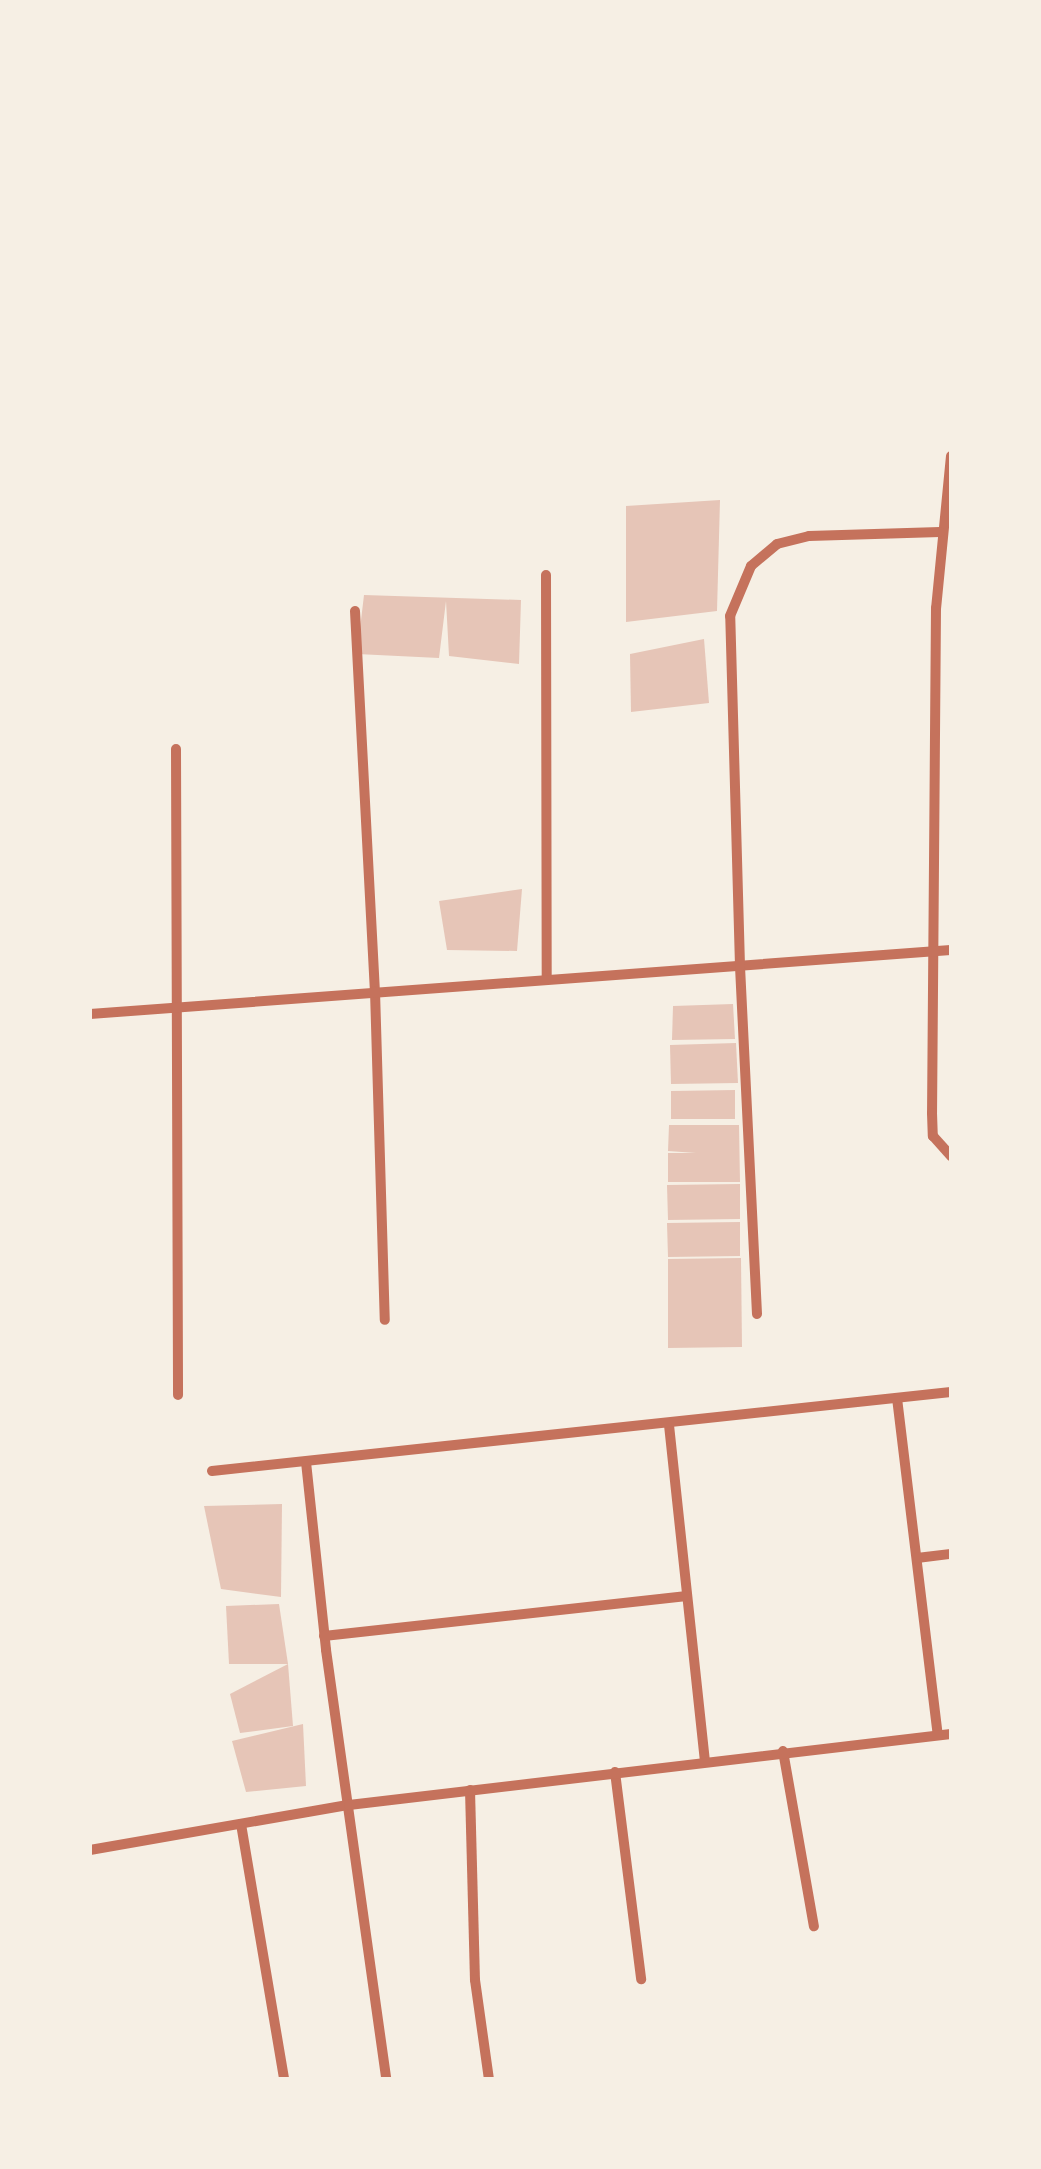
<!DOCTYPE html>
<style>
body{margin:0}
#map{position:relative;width:1041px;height:2169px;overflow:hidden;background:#f6efe4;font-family:Montserrat,sans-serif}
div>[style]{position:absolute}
.building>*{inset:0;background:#e6c5b7}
.minor>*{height:10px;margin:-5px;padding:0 5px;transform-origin:5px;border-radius:5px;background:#c5725c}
span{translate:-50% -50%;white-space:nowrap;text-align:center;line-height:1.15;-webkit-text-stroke:8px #f6efe4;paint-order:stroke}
.frame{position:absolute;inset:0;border:92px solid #f6efe4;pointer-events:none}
</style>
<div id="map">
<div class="building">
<i style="clip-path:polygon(720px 500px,717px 611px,626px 622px,626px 506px)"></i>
<i style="clip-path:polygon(364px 595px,521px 600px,519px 664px,449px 656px,446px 601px,439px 658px,357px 654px)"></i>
<i style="clip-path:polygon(704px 639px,709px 703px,631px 712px,630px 654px)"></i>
<i style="clip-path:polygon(522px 889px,517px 951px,447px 950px,439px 901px)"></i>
<i style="clip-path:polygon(733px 1004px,735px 1039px,672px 1040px,673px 1006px)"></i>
<i style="clip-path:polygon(736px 1043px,738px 1083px,671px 1084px,670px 1045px)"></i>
<i style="clip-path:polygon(735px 1090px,735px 1119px,671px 1119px,671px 1091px)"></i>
<i style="clip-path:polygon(669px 1125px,739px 1125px,740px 1182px,668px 1182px,668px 1153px,696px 1153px,668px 1151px)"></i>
<i style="clip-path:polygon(740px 1184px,740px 1219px,668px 1220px,667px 1185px)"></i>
<i style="clip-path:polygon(740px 1222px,740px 1256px,668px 1257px,667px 1223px)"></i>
<i style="clip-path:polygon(741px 1258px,742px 1347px,668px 1348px,668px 1259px)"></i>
<i style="clip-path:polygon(282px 1504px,281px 1597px,221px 1589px,204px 1506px)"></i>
<i style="clip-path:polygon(279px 1604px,288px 1664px,229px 1664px,226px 1606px)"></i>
<i style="clip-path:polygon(288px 1664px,293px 1726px,240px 1733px,230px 1694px)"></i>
<i style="clip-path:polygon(303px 1724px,306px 1786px,246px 1792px,232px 1741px)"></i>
</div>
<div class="minor">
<i style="left:951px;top:456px;width:153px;rotate:95.6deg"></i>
<i style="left:936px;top:608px;width:505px;rotate:90.45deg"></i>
<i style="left:932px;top:1113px;width:23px;rotate:88deg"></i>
<i style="left:933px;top:1136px;width:27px;rotate:48deg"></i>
<i style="left:546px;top:575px;width:404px;rotate:89.9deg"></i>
<i style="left:355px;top:611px;width:381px;rotate:87deg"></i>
<i style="left:375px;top:991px;width:329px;rotate:88.3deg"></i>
<i style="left:176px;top:749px;width:646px;rotate:89.82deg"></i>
<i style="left:90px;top:1014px;width:863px;rotate:-4.25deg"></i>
<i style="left:757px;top:1314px;width:348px;rotate:-92.8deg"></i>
<i style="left:740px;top:966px;width:350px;rotate:-91.6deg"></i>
<i style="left:730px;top:616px;width:54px;rotate:-67.2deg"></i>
<i style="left:751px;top:566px;width:34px;rotate:-40deg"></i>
<i style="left:777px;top:544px;width:33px;rotate:-14deg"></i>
<i style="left:809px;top:536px;width:131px;rotate:-1.7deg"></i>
<i style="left:897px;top:1398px;width:339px;rotate:83.1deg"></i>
<i style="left:669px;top:1425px;width:338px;rotate:83.9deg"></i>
<i style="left:306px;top:1462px;width:189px;rotate:83.9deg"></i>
<i style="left:326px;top:1650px;width:433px;rotate:82deg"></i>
<i style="left:212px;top:1471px;width:743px;rotate:-6.1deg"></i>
<i style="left:917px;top:1558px;width:34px;rotate:-7deg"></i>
<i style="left:324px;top:1636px;width:365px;rotate:-6.3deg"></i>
<i style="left:783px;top:1751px;width:178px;rotate:80deg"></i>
<i style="left:615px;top:1772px;width:209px;rotate:82.8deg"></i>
<i style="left:470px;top:1790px;width:190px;rotate:88.5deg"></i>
<i style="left:475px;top:1980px;width:100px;rotate:82deg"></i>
<i style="left:241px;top:1824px;width:259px;rotate:80.4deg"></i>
<i style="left:90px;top:1850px;width:263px;rotate:-9.9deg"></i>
<i style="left:349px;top:1805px;width:606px;rotate:-6.73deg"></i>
</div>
<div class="frame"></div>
</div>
